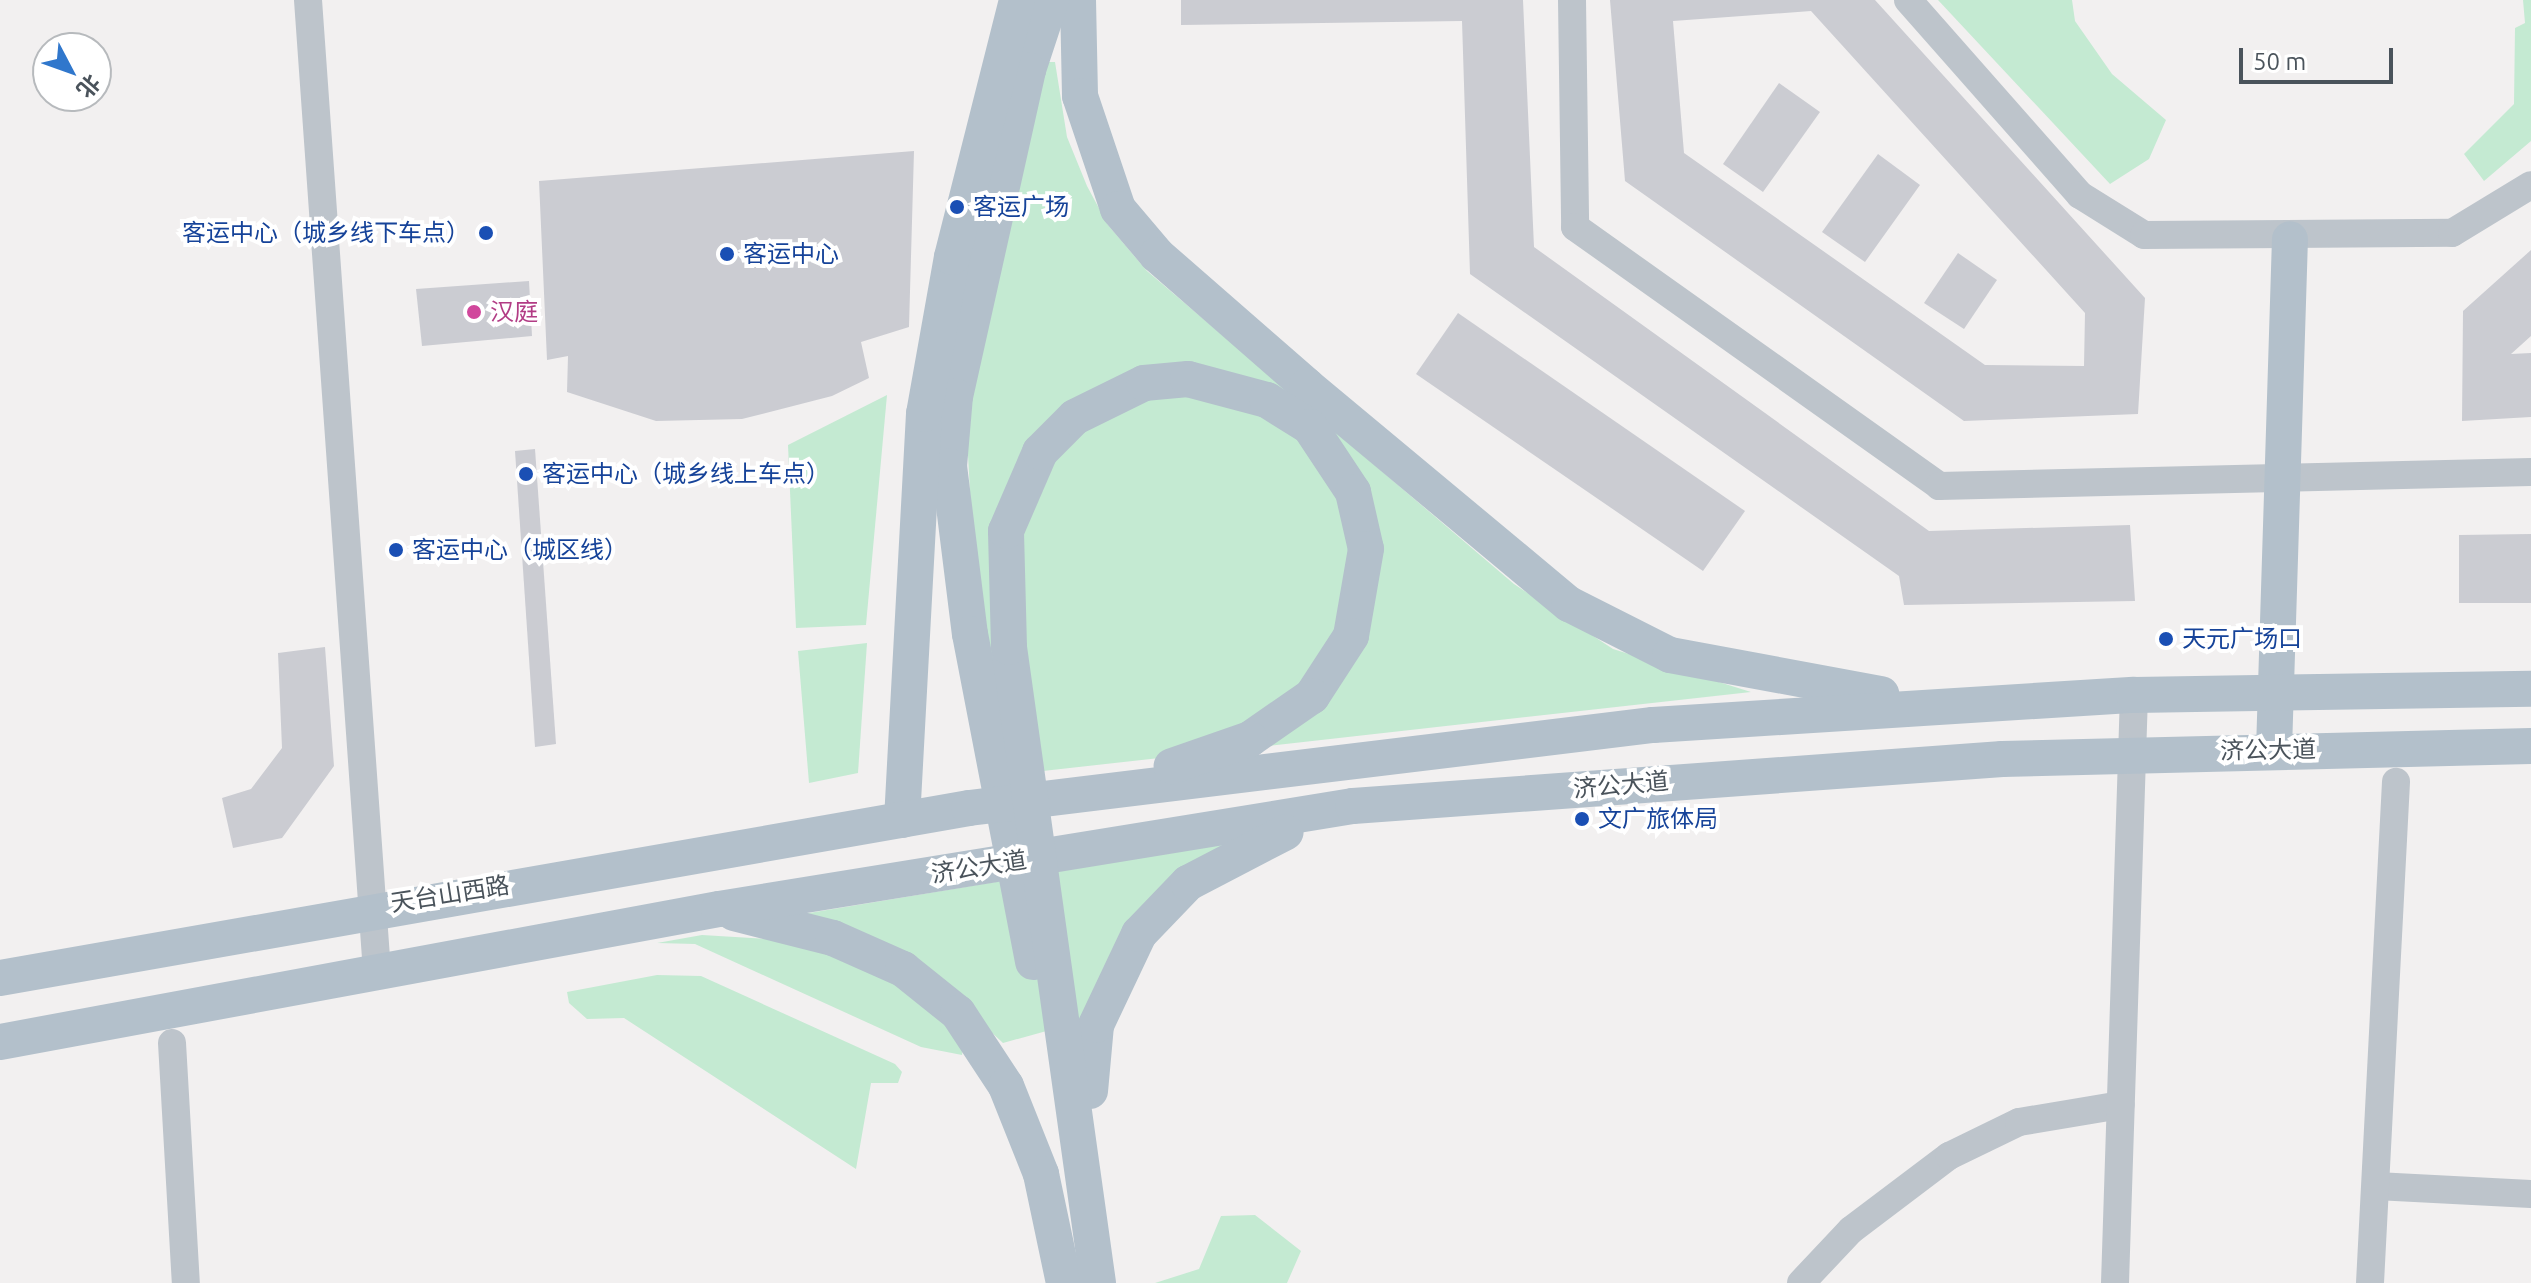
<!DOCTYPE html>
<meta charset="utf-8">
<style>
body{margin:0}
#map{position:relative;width:2531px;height:1283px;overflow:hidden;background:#f2f0f0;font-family:Ubuntu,"Noto Sans SC",sans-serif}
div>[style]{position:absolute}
.green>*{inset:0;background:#c4ead2}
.building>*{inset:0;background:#cbccd2}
.minor>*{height:28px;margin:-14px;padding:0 14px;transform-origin:14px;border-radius:14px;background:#bdc4cb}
.major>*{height:36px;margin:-18px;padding:0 18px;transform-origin:18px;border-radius:18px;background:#b3c0cb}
.dots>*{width:22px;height:22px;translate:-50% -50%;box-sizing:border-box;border:4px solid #fff;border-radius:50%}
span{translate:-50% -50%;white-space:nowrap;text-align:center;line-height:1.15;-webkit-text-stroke:8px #fff;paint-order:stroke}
.transit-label{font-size:24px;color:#164399}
.left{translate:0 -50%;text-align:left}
.right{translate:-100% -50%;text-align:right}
.hotel-label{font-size:24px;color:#b23c85}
.street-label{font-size:24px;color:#4a535b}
.north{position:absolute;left:32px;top:32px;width:80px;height:80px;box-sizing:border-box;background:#fff;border:2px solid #b7babd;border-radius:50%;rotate:131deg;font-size:22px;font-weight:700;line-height:32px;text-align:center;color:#4a535b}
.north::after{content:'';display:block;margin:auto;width:28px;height:36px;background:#3077cc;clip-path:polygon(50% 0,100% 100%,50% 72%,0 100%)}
.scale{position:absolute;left:2239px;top:48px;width:154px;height:36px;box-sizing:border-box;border:4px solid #4a535b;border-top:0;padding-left:10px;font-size:24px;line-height:28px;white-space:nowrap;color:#4a535b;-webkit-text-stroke:6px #fff;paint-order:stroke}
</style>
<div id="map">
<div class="green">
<i style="clip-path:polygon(1938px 0,2072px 0,2075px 21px,2112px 74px,2166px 120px,2149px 159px,2110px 184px)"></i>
<i style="clip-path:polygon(2523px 0,2531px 0,2531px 141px,2484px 181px,2464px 154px,2514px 104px,2515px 28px,2525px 23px)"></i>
<i style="clip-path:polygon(1045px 62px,1055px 62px,1067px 137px,1087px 186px,1108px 225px,1147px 271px,1514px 584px,1613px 649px,1751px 692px,1016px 774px,975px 585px,966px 418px)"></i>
<i style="clip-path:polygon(887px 395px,866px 625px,796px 628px,788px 445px)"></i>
<i style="clip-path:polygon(867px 643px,858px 773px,809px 783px,798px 651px)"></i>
<i style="clip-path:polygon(1223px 844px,1086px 1020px,1003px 1043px,931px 976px,797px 915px)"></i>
<i style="clip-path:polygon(702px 935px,786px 940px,878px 967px,964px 1041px,962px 1055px,921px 1047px,695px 944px,657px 943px)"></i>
<i style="clip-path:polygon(657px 975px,701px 976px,895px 1064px,902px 1072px,898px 1083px,871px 1083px,856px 1169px,624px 1018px,587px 1019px,569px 1003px,567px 992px)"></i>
<i style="clip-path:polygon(1255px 1215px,1301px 1251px,1287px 1283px,1155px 1283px,1199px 1269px,1221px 1216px)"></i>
</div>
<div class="building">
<i style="clip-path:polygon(1181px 0,1523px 0,1534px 247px,1929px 531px,2130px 525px,2135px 601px,1904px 605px,1899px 576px,1470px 274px,1462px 21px,1181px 25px)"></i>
<i style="clip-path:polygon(evenodd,1610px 0,1875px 0,2145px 298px,2138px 414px,1964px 421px,1625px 181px,1610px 0,1811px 11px,2085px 313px,2084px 366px,1985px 365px,1684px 153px,1673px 21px,1811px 11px)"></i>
<i style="clip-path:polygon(1779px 83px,1820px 112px,1763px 192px,1723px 164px)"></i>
<i style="clip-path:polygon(914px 151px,909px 327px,861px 342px,869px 378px,832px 396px,742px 419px,656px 421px,567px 392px,568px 356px,547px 360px,539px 181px)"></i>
<i style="clip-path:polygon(1878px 154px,1920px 185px,1865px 262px,1822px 232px)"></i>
<i style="clip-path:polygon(2531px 250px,2531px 336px,2511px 354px,2531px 353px,2531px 417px,2462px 421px,2463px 311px)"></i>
<i style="clip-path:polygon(1958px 253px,1997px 280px,1964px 329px,1924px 303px)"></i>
<i style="clip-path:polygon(529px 281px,532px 336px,422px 346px,416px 289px)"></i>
<i style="clip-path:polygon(1458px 313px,1745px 511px,1703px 571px,1416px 374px)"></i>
<i style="clip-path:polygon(535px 449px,556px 744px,535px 747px,515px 451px)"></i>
<i style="clip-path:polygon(2531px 534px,2531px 603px,2459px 603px,2459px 535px)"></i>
<i style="clip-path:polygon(325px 647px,334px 766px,282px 838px,233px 848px,222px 798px,251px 789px,282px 748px,278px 653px)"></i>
</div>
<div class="minor">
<i style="left:308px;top:0;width:974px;rotate:85.94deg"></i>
<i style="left:1572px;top:0;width:227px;rotate:89.2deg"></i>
<i style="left:1575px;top:227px;width:447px;rotate:35.4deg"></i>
<i style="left:1939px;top:486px;width:592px;rotate:-1.35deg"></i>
<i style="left:1908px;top:0;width:260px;rotate:48.6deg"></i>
<i style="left:2080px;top:195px;width:75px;rotate:32deg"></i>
<i style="left:2144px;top:235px;width:308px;rotate:-0.4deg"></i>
<i style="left:2452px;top:233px;width:92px;rotate:-31.3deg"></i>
<i style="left:172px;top:1043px;width:240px;rotate:86.7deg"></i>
<i style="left:2376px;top:1186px;width:155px;rotate:3deg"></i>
<i style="left:1801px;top:1283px;width:73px;rotate:-46.7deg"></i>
<i style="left:1851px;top:1230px;width:123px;rotate:-37.1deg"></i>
<i style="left:1949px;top:1156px;width:78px;rotate:-25.9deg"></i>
<i style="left:2019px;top:1122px;width:103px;rotate:-9.5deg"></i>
<i style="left:2115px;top:1283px;width:588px;rotate:-88.15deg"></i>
<i style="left:2370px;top:1283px;width:502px;rotate:-87.03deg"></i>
</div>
<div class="major">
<i style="left:1078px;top:0;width:96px;rotate:88.8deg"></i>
<i style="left:1080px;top:96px;width:119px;rotate:71.4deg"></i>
<i style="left:1118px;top:209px;width:60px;rotate:49.7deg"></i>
<i style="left:1157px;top:255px;width:199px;rotate:41.1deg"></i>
<i style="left:1307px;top:386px;width:341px;rotate:39.8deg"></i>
<i style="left:1569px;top:604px;width:113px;rotate:26.8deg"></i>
<i style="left:1670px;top:655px;width:215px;rotate:10.5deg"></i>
<i style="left:1030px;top:45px;width:25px;rotate:95deg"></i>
<i style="left:1028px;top:70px;width:74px;rotate:-71.8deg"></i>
<i style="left:1028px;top:70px;width:334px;rotate:102.6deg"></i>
<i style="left:955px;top:396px;width:70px;rotate:94.9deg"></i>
<i style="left:949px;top:466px;width:169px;rotate:82.9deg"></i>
<i style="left:970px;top:634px;width:334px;rotate:79.1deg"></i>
<i style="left:2274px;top:750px;width:511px;rotate:-88.21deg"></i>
<i style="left:902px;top:820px;width:407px;rotate:-86.9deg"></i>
<i style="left:924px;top:414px;width:159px;rotate:-79.9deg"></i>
<i style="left:952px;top:257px;width:265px;rotate:-75.8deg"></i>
<i style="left:734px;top:913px;width:102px;rotate:14.2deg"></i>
<i style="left:833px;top:938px;width:77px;rotate:23.9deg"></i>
<i style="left:903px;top:969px;width:70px;rotate:38.7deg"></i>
<i style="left:958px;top:1013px;width:87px;rotate:56.7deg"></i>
<i style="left:1006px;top:1086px;width:95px;rotate:68.3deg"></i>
<i style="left:1041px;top:1174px;width:111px;rotate:78.1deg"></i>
<i style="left:0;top:978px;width:984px;rotate:-9.95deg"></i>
<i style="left:969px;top:808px;width:689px;rotate:-6.92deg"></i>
<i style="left:1653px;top:725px;width:482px;rotate:-3.6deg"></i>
<i style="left:2134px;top:695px;width:397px;rotate:-0.9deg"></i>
<i style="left:0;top:1042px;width:731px;rotate:-10.48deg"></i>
<i style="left:719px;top:909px;width:642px;rotate:-9.23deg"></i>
<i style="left:1353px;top:806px;width:651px;rotate:-4.14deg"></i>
<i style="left:2002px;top:759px;width:529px;rotate:-1.41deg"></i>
<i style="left:1090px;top:1091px;width:66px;rotate:-84.8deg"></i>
<i style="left:1096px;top:1025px;width:101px;rotate:-64.7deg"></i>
<i style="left:1139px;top:934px;width:71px;rotate:-46.1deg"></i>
<i style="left:1188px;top:883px;width:110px;rotate:-27.5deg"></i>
<i style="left:1098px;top:1283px;width:642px;rotate:-97.97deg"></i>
<i style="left:1009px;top:647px;width:116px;rotate:-91.5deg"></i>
<i style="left:1006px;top:531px;width:86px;rotate:-66.7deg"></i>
<i style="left:1040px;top:452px;width:49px;rotate:-45deg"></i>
<i style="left:1075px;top:417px;width:77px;rotate:-26.2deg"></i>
<i style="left:1144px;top:383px;width:44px;rotate:-5.2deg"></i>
<i style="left:1188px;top:379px;width:82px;rotate:14.9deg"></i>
<i style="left:1267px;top:400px;width:51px;rotate:32.1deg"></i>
<i style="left:1310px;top:427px;width:78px;rotate:56.5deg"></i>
<i style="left:1353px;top:492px;width:58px;rotate:77.2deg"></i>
<i style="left:1366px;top:549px;width:88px;rotate:99.8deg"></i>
<i style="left:1351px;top:636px;width:72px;rotate:123deg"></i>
<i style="left:1312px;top:696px;width:75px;rotate:145.3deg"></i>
<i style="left:1250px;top:739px;width:83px;rotate:160.9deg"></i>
</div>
<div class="dots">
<i style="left:957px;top:207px;background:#1a4fb4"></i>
<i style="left:486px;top:233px;background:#1a4fb4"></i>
<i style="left:727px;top:254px;background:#1a4fb4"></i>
<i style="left:474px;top:312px;background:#d1479c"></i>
<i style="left:526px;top:474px;background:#1a4fb4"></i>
<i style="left:396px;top:550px;background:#1a4fb4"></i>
<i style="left:2166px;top:639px;background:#1a4fb4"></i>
<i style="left:1582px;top:819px;background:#1a4fb4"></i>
</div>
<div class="transit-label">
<span class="left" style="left:973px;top:207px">客运广场</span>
<span class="right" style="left:470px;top:233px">客运中心（城乡线下车点）</span>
<span class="left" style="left:743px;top:254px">客运中心</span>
<span class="left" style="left:542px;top:474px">客运中心（城乡线上车点）</span>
<span class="left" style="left:412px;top:550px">客运中心（城区线）</span>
<span class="left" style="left:2182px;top:639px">天元广场口</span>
<span class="left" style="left:1598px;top:819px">文广旅体局</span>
</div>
<div class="hotel-label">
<span class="left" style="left:490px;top:312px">汉庭</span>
</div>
<div class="street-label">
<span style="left:2268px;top:750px;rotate:-1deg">济公大道</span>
<span style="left:1621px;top:785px;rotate:-5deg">济公大道</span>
<span style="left:979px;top:867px;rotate:-9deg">济公大道</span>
<span style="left:450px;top:894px;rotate:-9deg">天台山西路</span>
</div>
<div class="north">北</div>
<div class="scale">50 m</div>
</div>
